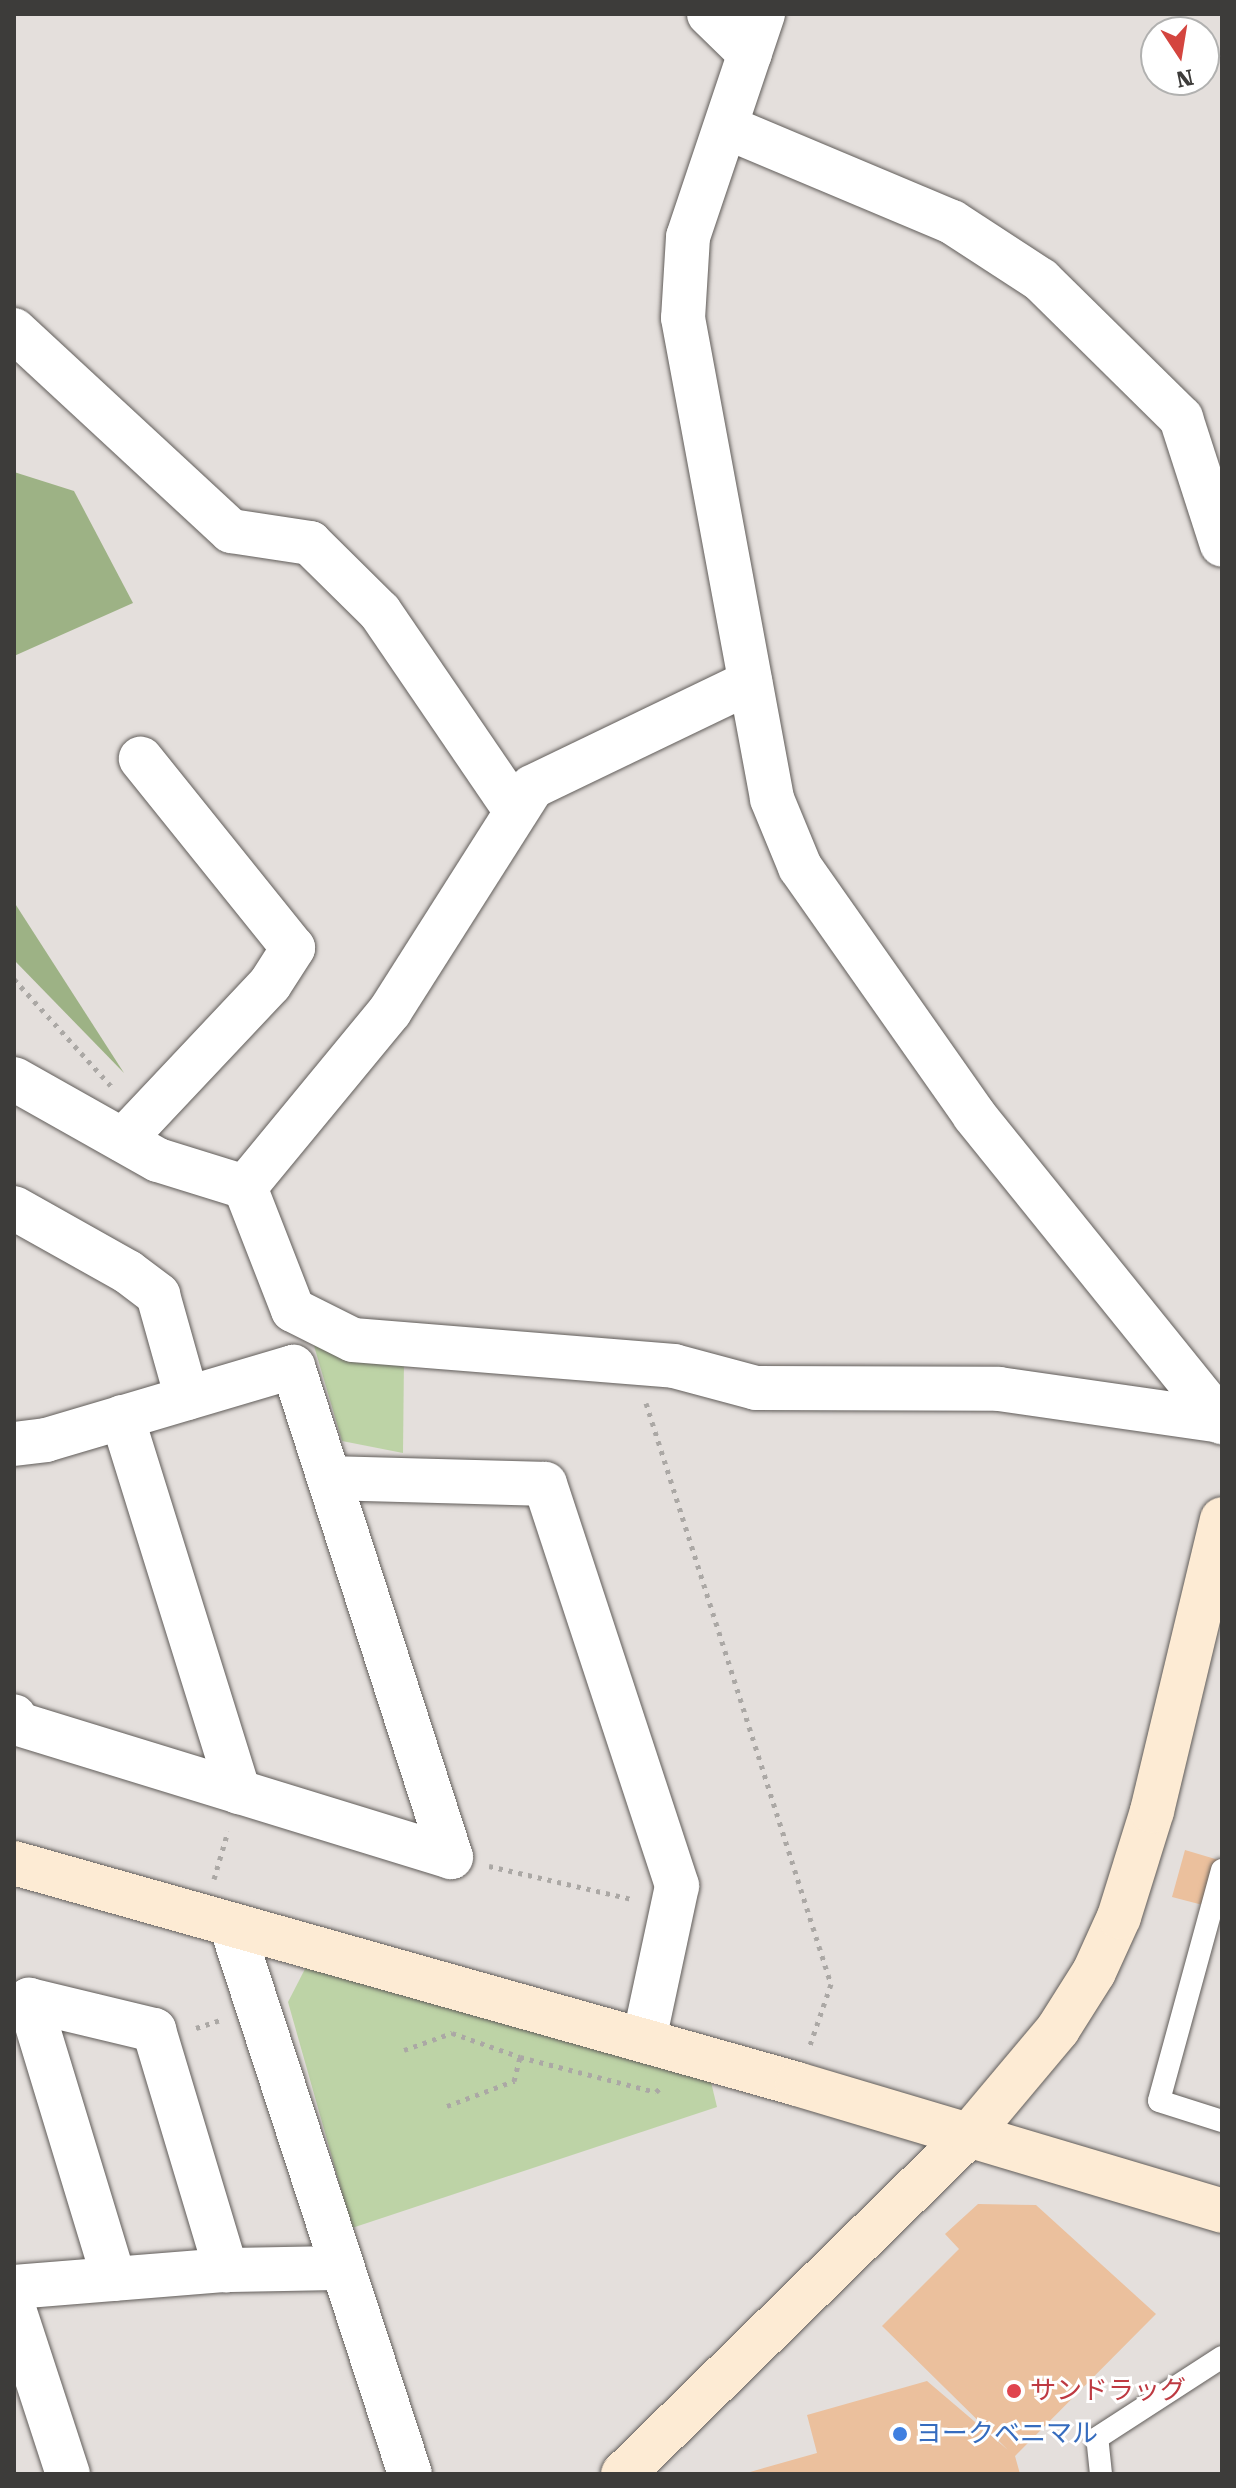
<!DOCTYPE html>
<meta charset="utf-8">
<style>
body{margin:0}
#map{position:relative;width:1236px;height:2488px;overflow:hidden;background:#e4dfdc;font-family:"Roboto Serif","Noto Sans JP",serif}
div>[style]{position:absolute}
.green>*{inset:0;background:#bdd3a6}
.forest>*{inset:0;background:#9db285}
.building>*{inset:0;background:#ebc09d}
.path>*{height:5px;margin-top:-2.5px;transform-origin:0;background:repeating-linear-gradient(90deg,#aba8a5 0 4px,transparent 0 10px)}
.roads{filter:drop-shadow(0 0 2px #615d5a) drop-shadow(0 0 2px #615d5a)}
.lane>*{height:22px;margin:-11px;padding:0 11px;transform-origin:11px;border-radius:11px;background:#fff}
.street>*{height:44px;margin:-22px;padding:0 22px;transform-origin:22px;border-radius:22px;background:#fff}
.secondary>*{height:44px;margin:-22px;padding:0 22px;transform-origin:22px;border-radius:22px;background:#fdebd4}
.dots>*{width:22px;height:22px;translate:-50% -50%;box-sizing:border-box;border:4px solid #fff;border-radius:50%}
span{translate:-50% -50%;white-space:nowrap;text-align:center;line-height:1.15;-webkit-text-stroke:6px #fff;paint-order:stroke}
.health-label{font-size:26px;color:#be3a42}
.left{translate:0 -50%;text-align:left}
.shop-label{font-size:26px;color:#366cbe}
.frame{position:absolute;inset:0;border:16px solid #3d3c3a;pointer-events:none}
.north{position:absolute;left:1140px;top:16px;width:80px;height:80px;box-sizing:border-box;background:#fff;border:2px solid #b1b1b0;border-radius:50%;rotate:168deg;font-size:22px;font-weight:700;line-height:32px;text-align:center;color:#3d3c3a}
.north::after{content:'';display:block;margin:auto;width:28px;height:36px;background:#d4453f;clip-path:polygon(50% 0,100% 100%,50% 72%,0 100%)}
</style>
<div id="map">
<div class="green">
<i style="clip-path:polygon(312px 1339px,404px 1358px,403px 1453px,342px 1441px)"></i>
<i style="clip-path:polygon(306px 1967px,711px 2082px,717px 2107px,352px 2228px,288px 2002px)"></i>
</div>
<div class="forest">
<i style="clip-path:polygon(14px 472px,74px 491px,133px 603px,14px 656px)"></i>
<i style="clip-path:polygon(14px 902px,124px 1073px,14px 960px)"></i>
</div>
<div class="building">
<i style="clip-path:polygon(1185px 1850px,1222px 1861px,1222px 1910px,1172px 1897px)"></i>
<i style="clip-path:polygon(978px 2204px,1036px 2205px,1156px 2314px,1015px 2456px,1020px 2474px,743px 2474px,817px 2453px,807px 2415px,927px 2381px,1008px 2450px,882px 2326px,959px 2249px,945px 2234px)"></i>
</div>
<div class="path">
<i style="left:14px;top:979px;width:146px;rotate:47.8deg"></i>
<i style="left:646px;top:1403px;width:610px;rotate:72.34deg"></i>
<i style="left:831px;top:1984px;width:65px;rotate:109deg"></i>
<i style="left:489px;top:1866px;width:147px;rotate:13deg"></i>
<i style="left:214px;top:1879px;width:50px;rotate:-73.7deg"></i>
<i style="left:196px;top:2028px;width:26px;rotate:-18deg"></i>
<i style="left:404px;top:2050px;width:51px;rotate:-19.5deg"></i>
<i style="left:452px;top:2033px;width:72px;rotate:19.4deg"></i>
<i style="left:447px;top:2106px;width:72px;rotate:-20.5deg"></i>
<i style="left:514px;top:2081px;width:25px;rotate:-76deg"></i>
<i style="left:520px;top:2057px;width:140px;rotate:14.4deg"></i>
<i style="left:656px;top:2092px;width:6px;rotate:-45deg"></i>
</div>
<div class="roads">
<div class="lane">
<i style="left:1222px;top:1870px;width:239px;rotate:105.3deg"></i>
<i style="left:1159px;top:2101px;width:66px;rotate:17.6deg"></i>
<i style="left:1101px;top:2474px;width:36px;rotate:-96deg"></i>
<i style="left:1097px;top:2438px;width:149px;rotate:-32.9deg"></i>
</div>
<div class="street">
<i style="left:709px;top:14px;width:57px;rotate:44.3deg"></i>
<i style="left:763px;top:14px;width:235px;rotate:108.6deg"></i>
<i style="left:688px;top:237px;width:81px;rotate:93.5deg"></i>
<i style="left:683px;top:318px;width:489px;rotate:79.5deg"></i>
<i style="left:772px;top:799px;width:74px;rotate:67.6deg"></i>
<i style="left:800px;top:867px;width:303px;rotate:54.9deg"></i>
<i style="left:974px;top:1115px;width:395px;rotate:51.1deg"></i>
<i style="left:726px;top:127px;width:245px;rotate:22.8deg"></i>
<i style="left:952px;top:222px;width:106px;rotate:33.1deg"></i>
<i style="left:1041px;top:280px;width:197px;rotate:44.6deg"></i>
<i style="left:1181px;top:418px;width:133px;rotate:72.1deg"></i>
<i style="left:14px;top:330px;width:296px;rotate:42.8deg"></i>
<i style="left:231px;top:531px;width:80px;rotate:8.6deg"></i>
<i style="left:310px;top:543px;width:98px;rotate:44.6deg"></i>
<i style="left:380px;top:612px;width:241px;rotate:55.7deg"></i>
<i style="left:14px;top:1079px;width:165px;rotate:29.4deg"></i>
<i style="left:158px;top:1160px;width:91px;rotate:17.2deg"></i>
<i style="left:245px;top:1187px;width:132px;rotate:68.7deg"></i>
<i style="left:293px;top:1310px;width:67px;rotate:26.6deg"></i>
<i style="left:353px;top:1340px;width:322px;rotate:4.6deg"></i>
<i style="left:674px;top:1366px;width:85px;rotate:15deg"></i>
<i style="left:756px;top:1388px;width:243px;rotate:0.2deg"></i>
<i style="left:999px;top:1389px;width:225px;rotate:8.2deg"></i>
<i style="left:123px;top:1140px;width:214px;rotate:-46.7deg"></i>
<i style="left:270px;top:984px;width:43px;rotate:-57.4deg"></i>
<i style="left:293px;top:948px;width:243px;rotate:-128.8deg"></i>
<i style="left:245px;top:1187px;width:228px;rotate:-50.5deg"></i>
<i style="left:390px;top:1011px;width:265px;rotate:-57.6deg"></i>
<i style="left:532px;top:787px;width:242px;rotate:-25.7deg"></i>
<i style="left:14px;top:1208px;width:131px;rotate:29.3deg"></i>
<i style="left:128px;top:1272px;width:38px;rotate:37deg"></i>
<i style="left:158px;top:1295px;width:107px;rotate:74.3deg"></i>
<i style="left:122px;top:1417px;width:393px;rotate:72.7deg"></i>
<i style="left:14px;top:1444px;width:32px;rotate:-7deg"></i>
<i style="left:46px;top:1440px;width:258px;rotate:-16.5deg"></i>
<i style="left:293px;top:1367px;width:515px;rotate:72.13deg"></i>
<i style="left:451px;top:1857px;width:455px;rotate:-162.9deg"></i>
<i style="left:16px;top:1723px;width:7px;rotate:-106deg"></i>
<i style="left:331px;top:1478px;width:214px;rotate:1.6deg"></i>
<i style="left:545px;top:1484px;width:423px;rotate:71.8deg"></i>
<i style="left:677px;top:1886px;width:157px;rotate:102.1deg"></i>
<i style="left:231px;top:1925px;width:577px;rotate:71.94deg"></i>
<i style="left:114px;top:2279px;width:292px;rotate:-106.9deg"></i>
<i style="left:29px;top:2000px;width:129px;rotate:13.5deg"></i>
<i style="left:154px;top:2030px;width:251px;rotate:73.3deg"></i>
<i style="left:14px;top:2287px;width:213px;rotate:-4.6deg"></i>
<i style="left:226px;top:2270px;width:116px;rotate:-1deg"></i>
<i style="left:14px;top:2309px;width:174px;rotate:71.9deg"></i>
</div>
<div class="secondary">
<i style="left:14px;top:1863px;width:814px;rotate:15.76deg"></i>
<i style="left:797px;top:2084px;width:444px;rotate:16.6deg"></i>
<i style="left:623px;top:2474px;width:486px;rotate:-44.4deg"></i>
<i style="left:970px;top:2134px;width:137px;rotate:-50deg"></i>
<i style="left:1058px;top:2029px;width:67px;rotate:-57.7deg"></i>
<i style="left:1094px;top:1972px;width:60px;rotate:-65.6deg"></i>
<i style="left:1119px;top:1917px;width:111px;rotate:-72.7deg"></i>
<i style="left:1152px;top:1811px;width:300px;rotate:-76.5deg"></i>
</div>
</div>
<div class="dots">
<i style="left:1014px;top:2391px;background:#e0444e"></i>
<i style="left:900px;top:2434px;background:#3f7fe0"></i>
</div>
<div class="health-label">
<span class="left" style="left:1030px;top:2391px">サンドラッグ</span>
</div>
<div class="shop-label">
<span class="left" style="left:916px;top:2434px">ヨークベニマル</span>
</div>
<div class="frame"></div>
<div class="north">N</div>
</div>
